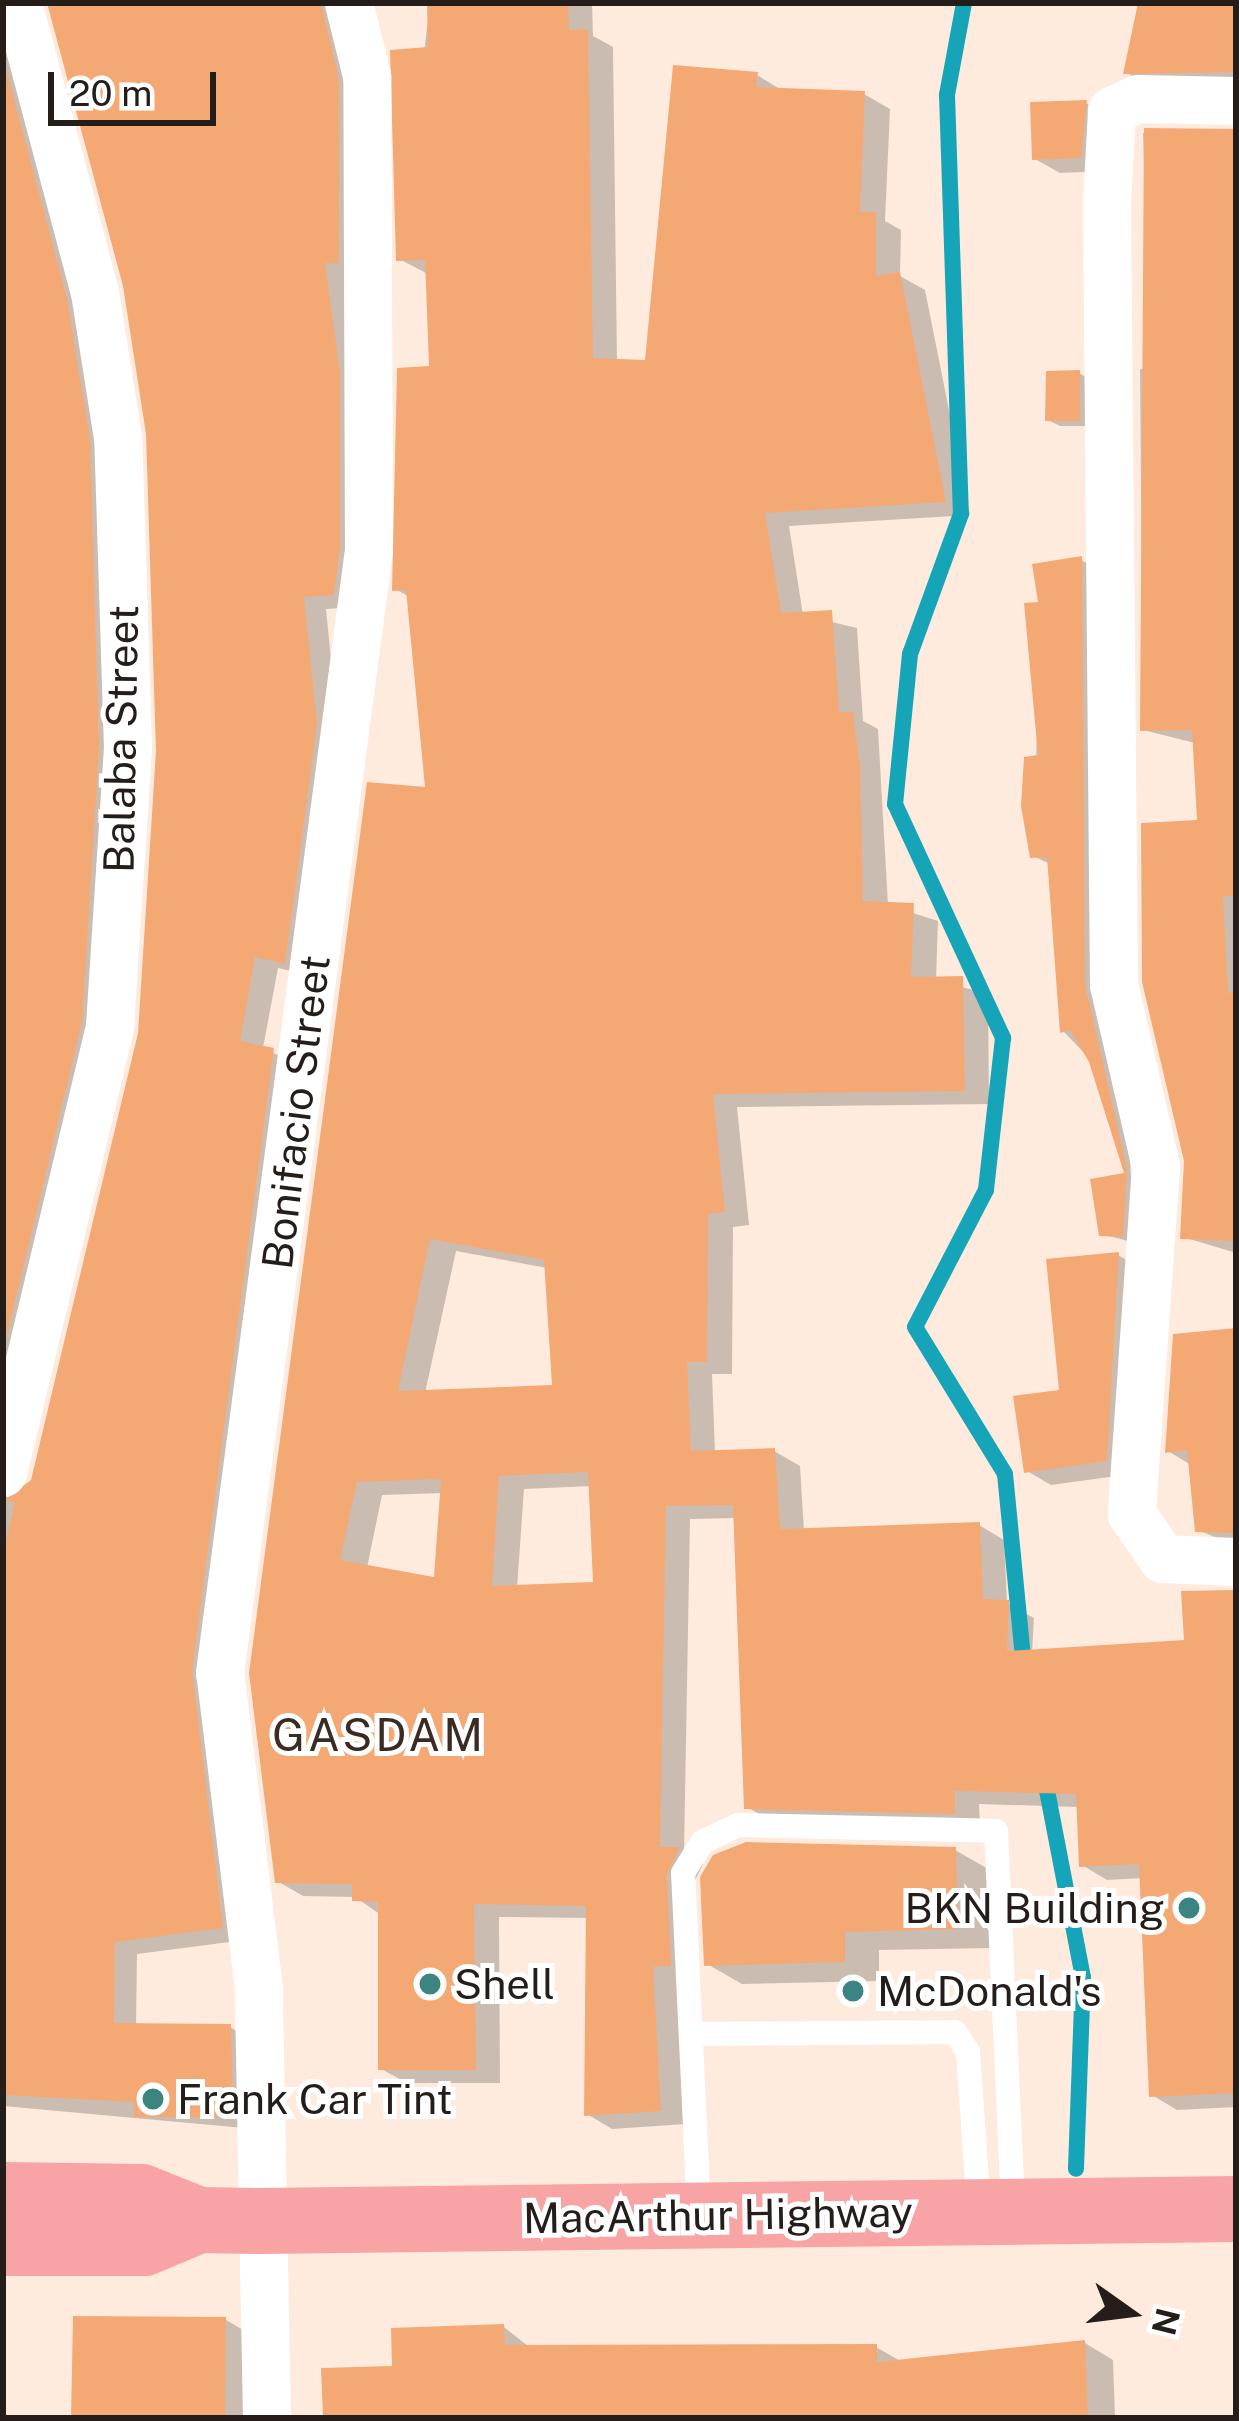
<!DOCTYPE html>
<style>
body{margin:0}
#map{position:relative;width:1239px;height:2421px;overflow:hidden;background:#feebde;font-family:"Public Sans",sans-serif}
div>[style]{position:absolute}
.shadow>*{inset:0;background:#0003}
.stream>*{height:16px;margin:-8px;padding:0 8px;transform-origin:8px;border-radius:8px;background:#16a4b9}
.building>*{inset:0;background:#f4a975}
.service>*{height:24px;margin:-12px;padding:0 12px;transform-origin:12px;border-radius:12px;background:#fff}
.minor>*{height:48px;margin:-24px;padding:0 24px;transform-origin:24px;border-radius:24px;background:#fff}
.trunk>*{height:66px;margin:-33px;padding:0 33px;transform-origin:33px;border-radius:33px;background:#f8a3a4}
.dots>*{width:33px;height:33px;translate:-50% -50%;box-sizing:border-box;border:6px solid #fff;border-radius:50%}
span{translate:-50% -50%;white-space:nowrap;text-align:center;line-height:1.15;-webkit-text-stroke:10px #fff;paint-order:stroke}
.street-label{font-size:42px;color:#241d19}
.poi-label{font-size:42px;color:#241d19}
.right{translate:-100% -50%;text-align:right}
.left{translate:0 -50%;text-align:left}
.neighbourhood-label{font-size:45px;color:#3a2c22;letter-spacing:3px}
.frame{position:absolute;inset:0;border:6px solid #241d19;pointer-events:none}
.north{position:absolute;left:1071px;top:2253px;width:120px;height:120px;-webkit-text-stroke:9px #fff;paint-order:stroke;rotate:104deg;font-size:33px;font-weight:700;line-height:48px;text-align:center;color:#241d19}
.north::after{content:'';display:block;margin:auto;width:42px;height:54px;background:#241d19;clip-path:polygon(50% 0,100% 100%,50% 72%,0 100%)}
.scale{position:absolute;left:48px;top:72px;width:168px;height:54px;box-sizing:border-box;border:6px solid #241d19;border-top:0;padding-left:15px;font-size:36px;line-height:42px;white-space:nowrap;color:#241d19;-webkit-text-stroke:9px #fff;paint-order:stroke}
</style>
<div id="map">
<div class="shadow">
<i style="clip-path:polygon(3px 3px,112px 456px,104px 1036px,3px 1458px)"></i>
<i style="clip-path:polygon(51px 3px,352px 3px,357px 607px,326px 609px,339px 739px,308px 975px,278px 968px,263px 1048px,296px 1064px,214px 1684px,245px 1940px,137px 1954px,136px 2026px,230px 2027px,253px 2041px,255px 2129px,3px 2106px,3px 1490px,8px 1498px,33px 1481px,141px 1028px,159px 751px,149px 437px,126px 285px)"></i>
<i style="clip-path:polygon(evenodd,430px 3px,592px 3px,593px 36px,613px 47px,617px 362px,647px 363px,757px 75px,783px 91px,864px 94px,890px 109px,885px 221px,901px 230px,900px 276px,925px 290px,970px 515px,789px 526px,803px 615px,857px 628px,863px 721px,878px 729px,888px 905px,938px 921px,936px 980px,988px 994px,989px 1104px,737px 1107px,749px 1225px,733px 1227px,732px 1374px,712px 1374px,715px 1453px,774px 1451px,800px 1466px,804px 1531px,979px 1525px,1004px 1540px,1007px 1603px,1034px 1618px,1032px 1653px,1188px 1642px,1236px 1593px,1236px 2107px,1177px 2110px,1152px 2095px,1143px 1878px,1107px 1880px,1082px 1865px,1079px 1807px,979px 1804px,980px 1826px,773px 1822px,747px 1807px,736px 1518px,690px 1519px,684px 1853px,703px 1864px,691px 1889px,686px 2124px,612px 2129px,587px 2114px,589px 1918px,499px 1917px,500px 2083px,407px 2083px,381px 2069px,381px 1915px,355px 1897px,303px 1896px,277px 1881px,428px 791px,410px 597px,395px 589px,432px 368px,428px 274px,399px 259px,430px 3px,456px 1251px,547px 1268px,555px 1388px,425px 1393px,456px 1251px,430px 3px,592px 1486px,596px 1585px,517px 1588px,524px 1489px,592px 1486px,430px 3px,443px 1493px,436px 1580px,367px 1568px,382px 1495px,443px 1493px)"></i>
<i style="clip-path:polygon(1141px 3px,1236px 3px,1236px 86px,1152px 87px,1127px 73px)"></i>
<i style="clip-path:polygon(1086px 103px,1110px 117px,1105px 171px,1060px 173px,1035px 159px)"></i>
<i style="clip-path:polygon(1236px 132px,1236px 1253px,1183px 1237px,1200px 823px,1195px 743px,1143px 730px,1140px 369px,1150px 368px,1143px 133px)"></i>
<i style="clip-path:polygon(1079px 373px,1091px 380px,1091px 426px,1060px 426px,1048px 420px)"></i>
<i style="clip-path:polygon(1081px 560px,1094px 567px,1135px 1243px,1102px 1234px,1093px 1181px,1127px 1175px,1091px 1060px,1063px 1031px,1050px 864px,1033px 856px,1041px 604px)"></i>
<i style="clip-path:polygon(1118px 1255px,1142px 1269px,1131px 1474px,1051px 1485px,1027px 1471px)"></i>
<i style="clip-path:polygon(1236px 1331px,1236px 1546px,1198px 1530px,1191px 1465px,1168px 1451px)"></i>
<i style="clip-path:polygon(955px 1850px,990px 1870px,992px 1948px,879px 1950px,879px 1981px,742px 1984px,707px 1964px)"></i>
<i style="clip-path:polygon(226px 2320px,252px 2335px,251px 2418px,74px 2418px)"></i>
<i style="clip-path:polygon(504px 2327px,532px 2349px,876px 2347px,902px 2362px,1085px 2343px,1113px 2360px,1115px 2418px,326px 2418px,395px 2369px)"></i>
</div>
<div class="stream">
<i style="left:964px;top:3px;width:94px;rotate:100.5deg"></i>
<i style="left:947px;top:95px;width:419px;rotate:88.1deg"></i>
<i style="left:961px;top:514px;width:149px;rotate:110deg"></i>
<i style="left:910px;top:654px;width:151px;rotate:95.7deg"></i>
<i style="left:895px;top:804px;width:258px;rotate:65.2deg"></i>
<i style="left:1003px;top:1038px;width:153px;rotate:96.4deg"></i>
<i style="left:986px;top:1190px;width:154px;rotate:117.4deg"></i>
<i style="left:915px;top:1327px;width:172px;rotate:58.5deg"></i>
<i style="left:1005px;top:1474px;width:195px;rotate:84.4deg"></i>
<i style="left:1044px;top:1775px;width:206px;rotate:79.1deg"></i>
<i style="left:1083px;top:1977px;width:192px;rotate:92.1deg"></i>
</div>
<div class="building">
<i style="clip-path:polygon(47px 3px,321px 3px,339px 80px,339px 263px,325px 263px,340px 372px,340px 548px,334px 595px,304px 597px,317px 724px,285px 964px,255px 957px,240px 1041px,274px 1048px,192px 1670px,223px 1928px,115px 1942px,114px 2023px,231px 2024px,233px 2117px,134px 2117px,134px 2102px,3px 2095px,3px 1555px,15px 1502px,3px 1501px,31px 1480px,138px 1033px,156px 751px,146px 434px,123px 286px)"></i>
<i style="clip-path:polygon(evenodd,427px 3px,568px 3px,569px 30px,588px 29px,593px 358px,645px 360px,673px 65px,758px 72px,756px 87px,865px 91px,860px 212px,876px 212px,876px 276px,900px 272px,946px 502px,765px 513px,781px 613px,832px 610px,839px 712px,853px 712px,860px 769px,863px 901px,914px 903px,911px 977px,963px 976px,965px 1091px,713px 1094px,725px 1212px,708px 1214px,707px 1362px,687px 1362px,691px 1451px,775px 1448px,780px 1529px,980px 1522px,983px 1599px,1009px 1600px,1007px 1651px,1184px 1640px,1181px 1591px,1236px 1590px,1236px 2093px,1149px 2097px,1139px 1864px,1079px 1867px,1076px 1794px,955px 1791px,955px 1814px,744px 1809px,733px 1505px,666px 1506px,660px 1847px,680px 1847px,667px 1874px,671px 1966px,653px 1967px,661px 2111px,584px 2116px,586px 1906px,474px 1904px,476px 2070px,378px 2070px,378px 1902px,352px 1901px,352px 1884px,275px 1883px,249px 1673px,367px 782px,425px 787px,406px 590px,392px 591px,397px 368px,429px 366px,425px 260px,396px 261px,390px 50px,428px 47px,427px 3px,430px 1239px,544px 1260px,552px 1385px,398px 1391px,430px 1239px,427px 3px,588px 1472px,593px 1582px,492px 1586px,499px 1476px,588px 1472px,427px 3px,441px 1479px,434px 1577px,340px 1560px,357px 1482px,441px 1479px)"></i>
<i style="clip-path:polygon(1138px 3px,1236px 3px,1236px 72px,1123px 74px)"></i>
<i style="clip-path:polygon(3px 58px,67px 299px,90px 441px,99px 749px,82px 1022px,3px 1351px)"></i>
<i style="clip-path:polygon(1087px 100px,1081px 158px,1032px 160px,1030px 102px)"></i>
<i style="clip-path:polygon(1144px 128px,1236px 129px,1236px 896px,1223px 896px,1228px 993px,1236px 992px,1236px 1241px,1180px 1239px,1184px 1161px,1142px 982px,1141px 823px,1197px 820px,1192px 730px,1140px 731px)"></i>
<i style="clip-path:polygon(1080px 370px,1080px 421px,1045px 421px,1046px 371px)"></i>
<i style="clip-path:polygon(1082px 556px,1085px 985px,1127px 1169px,1123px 1237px,1099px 1236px,1090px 1179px,1124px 1173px,1089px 1062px,1070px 1030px,1060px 1033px,1047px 857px,1030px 858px,1021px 806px,1024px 757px,1038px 755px,1024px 603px,1038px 602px,1032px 564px)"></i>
<i style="clip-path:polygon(1119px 1252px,1107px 1461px,1024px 1473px,1013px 1396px,1059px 1390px,1046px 1259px)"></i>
<i style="clip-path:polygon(1236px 1328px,1236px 1533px,1195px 1532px,1187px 1450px,1165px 1453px,1173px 1334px)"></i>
<i style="clip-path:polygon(746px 1842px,956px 1847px,958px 1929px,845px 1932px,845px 1962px,704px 1966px,700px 1877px,713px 1855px)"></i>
<i style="clip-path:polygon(73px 2316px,226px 2317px,225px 2418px,71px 2418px)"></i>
<i style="clip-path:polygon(504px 2324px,505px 2345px,877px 2344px,877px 2362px,1085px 2340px,1088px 2418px,323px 2418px,321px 2368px,392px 2366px,391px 2328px)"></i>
</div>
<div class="service">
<i style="left:691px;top:2034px;width:264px;rotate:-0.4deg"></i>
<i style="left:955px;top:2032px;width:24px;rotate:57deg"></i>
<i style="left:968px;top:2052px;width:158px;rotate:86deg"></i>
<i style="left:699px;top:2211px;width:338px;rotate:-92.7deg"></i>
<i style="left:683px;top:1873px;width:36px;rotate:-58deg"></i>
<i style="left:702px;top:1842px;width:40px;rotate:-25deg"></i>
<i style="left:738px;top:1825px;width:258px;rotate:1.3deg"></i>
<i style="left:996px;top:1831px;width:378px;rotate:87.4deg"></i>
</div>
<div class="minor">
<i style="left:1236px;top:101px;width:98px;rotate:-178.8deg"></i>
<i style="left:1138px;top:99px;width:29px;rotate:155deg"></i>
<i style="left:1112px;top:111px;width:93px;rotate:93.1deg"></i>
<i style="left:1107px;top:204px;width:781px;rotate:89.49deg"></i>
<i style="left:1114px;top:985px;width:187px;rotate:77deg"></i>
<i style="left:1156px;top:1167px;width:348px;rotate:94deg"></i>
<i style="left:1132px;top:1514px;width:55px;rotate:55.4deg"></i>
<i style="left:1163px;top:1559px;width:73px;rotate:2.4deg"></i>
<i style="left:3px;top:1473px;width:460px;rotate:-76.5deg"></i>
<i style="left:110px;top:1026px;width:278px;rotate:-86.3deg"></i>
<i style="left:128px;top:749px;width:311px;rotate:-91.8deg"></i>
<i style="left:118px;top:438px;width:147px;rotate:-99deg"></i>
<i style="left:95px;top:293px;width:300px;rotate:-104.9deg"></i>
<i style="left:267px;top:2418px;width:429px;rotate:-91.1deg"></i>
<i style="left:259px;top:1989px;width:318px;rotate:-97deg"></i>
<i style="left:220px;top:1673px;width:1133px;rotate:-82.44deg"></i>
<i style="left:369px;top:550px;width:474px;rotate:-90.2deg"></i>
<i style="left:367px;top:76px;width:75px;rotate:-103.9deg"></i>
</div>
<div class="trunk">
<i style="left:3px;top:2195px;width:138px;rotate:0.8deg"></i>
<i style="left:141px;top:2197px;width:62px;rotate:21.6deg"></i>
<i style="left:199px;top:2220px;width:59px;rotate:1deg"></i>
<i style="left:258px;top:2221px;width:978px;rotate:-0.7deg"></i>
<i style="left:3px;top:2243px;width:141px"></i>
<i style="left:144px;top:2243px;width:60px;rotate:-22.7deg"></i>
</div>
<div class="dots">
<i style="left:1189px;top:1908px;background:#3c8481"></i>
<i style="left:430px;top:1984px;background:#3c8481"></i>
<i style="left:853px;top:1991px;background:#3c8481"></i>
<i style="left:153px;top:2099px;background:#3c8481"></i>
</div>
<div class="street-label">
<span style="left:121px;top:739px;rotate:-89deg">Balaba Street</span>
<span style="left:296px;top:1112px;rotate:-83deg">Bonifacio Street</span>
<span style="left:718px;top:2215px;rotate:-1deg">MacArthur Highway</span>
</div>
<div class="poi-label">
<span class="right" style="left:1165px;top:1908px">BKN Building</span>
<span class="left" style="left:454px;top:1984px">Shell</span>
<span class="left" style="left:877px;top:1991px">McDonald's</span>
<span class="left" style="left:177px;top:2099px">Frank Car Tint</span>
</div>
<div class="neighbourhood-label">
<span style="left:379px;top:1735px">GASDAM</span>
</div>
<div class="frame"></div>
<div class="north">N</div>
<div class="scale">20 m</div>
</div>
